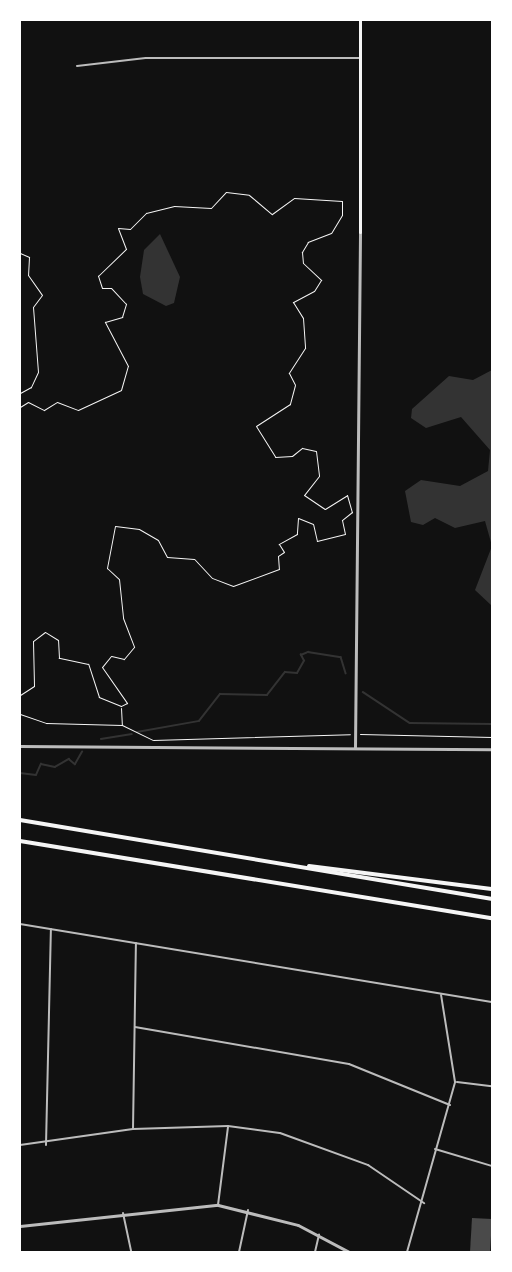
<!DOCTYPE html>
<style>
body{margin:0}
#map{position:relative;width:512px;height:1272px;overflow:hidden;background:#111;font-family:"Golos Text",sans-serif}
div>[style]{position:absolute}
.water>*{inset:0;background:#333}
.stream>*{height:1.5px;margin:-0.75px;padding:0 0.75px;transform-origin:0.75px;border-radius:0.75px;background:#333}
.building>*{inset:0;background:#4a4a4a}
.path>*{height:1px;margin:-0.5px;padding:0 0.5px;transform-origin:0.5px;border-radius:0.5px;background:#f5f5f5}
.minor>*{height:2px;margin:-1px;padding:0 1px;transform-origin:1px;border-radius:1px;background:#bcbcbc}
.tertiary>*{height:3px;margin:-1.5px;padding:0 1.5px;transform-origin:1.5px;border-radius:1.5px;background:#bcbcbc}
.secondary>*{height:3px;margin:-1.5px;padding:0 1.5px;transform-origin:1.5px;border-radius:1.5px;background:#f5f5f5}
.motorway>*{height:4px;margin:-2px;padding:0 2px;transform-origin:2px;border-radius:2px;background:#f5f5f5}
span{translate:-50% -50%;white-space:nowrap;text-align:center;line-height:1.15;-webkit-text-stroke:5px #fff;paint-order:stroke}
.frame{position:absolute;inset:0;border:21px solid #fff;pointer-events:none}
</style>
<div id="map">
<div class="water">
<i style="clip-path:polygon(160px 234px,180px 277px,174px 303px,166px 306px,143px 294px,140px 277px,144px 250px)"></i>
<i style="clip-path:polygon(492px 370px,492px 606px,475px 590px,492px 546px,485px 521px,455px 528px,435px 518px,423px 525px,411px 522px,405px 491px,421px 480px,460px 486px,488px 471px,490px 450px,461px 417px,426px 428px,411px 418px,412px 409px,449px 376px,473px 380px)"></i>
</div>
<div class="stream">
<i style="left:363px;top:692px;width:56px;rotate:33.4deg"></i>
<i style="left:410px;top:723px;width:82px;rotate:0.7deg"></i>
<i style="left:137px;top:732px;width:63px;rotate:-10.1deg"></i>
<i style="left:199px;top:721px;width:34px;rotate:-52deg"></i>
<i style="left:220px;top:694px;width:47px;rotate:1.2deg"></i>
<i style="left:267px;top:695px;width:29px;rotate:-52deg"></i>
<i style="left:285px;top:672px;width:12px;rotate:5deg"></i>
<i style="left:297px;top:673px;width:14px;rotate:-60deg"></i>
<i style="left:304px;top:661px;width:7px;rotate:-117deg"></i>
<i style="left:301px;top:655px;width:8px;rotate:-23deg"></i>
<i style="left:308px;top:652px;width:33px;rotate:9deg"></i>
<i style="left:341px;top:657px;width:17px;rotate:73deg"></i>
<i style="left:101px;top:739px;width:31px;rotate:-9deg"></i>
<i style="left:20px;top:773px;width:16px;rotate:7deg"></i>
<i style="left:36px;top:775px;width:12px;rotate:-66deg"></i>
<i style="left:41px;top:764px;width:14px;rotate:12deg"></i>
<i style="left:55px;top:767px;width:16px;rotate:-30deg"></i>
<i style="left:69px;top:759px;width:8px;rotate:40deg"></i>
<i style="left:75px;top:764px;width:14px;rotate:-60deg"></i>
</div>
<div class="building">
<i style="clip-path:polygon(472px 1218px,492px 1219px,490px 1252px,470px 1252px)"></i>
</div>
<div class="path">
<i style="left:20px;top:253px;width:10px;rotate:24deg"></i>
<i style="left:29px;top:257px;width:18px;rotate:93deg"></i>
<i style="left:28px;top:275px;width:24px;rotate:55deg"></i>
<i style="left:42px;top:295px;width:15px;rotate:127deg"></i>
<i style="left:33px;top:307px;width:65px;rotate:85.6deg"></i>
<i style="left:38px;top:372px;width:17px;rotate:115deg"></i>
<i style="left:31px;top:387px;width:13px;rotate:151deg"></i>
<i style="left:20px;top:407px;width:9px;rotate:-32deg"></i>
<i style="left:28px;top:402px;width:18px;rotate:27deg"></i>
<i style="left:44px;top:410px;width:15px;rotate:-32deg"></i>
<i style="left:57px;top:402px;width:22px;rotate:21deg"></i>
<i style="left:78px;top:410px;width:47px;rotate:-24.9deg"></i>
<i style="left:121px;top:390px;width:25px;rotate:-74deg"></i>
<i style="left:128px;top:366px;width:50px;rotate:-117.6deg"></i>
<i style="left:105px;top:322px;width:18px;rotate:-16deg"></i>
<i style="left:122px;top:317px;width:14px;rotate:-73deg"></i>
<i style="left:126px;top:304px;width:22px;rotate:-133deg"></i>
<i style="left:111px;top:288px;width:9px;rotate:180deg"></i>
<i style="left:102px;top:288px;width:13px;rotate:-108deg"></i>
<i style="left:98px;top:276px;width:39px;rotate:-44deg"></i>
<i style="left:126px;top:249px;width:22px;rotate:-111deg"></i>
<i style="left:118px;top:228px;width:12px;rotate:5deg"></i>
<i style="left:130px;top:229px;width:23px;rotate:-45deg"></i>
<i style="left:146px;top:213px;width:29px;rotate:-14deg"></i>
<i style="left:174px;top:206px;width:37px;rotate:3deg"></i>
<i style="left:211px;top:208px;width:22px;rotate:-47deg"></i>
<i style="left:226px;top:192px;width:23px;rotate:7deg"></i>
<i style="left:249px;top:195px;width:30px;rotate:40deg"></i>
<i style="left:272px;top:214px;width:27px;rotate:-36deg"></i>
<i style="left:294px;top:198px;width:48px;rotate:3.6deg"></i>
<i style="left:342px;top:201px;width:14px;rotate:90deg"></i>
<i style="left:342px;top:215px;width:21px;rotate:121deg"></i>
<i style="left:331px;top:233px;width:25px;rotate:159deg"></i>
<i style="left:308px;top:242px;width:12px;rotate:121deg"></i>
<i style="left:302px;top:252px;width:11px;rotate:85deg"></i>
<i style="left:303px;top:263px;width:25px;rotate:43deg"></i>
<i style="left:321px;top:280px;width:13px;rotate:122deg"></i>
<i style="left:314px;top:291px;width:24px;rotate:152deg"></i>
<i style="left:293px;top:302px;width:19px;rotate:58deg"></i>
<i style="left:303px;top:318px;width:30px;rotate:86deg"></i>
<i style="left:305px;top:348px;width:30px;rotate:123deg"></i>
<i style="left:289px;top:373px;width:13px;rotate:63deg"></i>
<i style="left:295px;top:385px;width:20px;rotate:105deg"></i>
<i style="left:290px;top:404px;width:40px;rotate:147.1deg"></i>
<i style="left:256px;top:426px;width:36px;rotate:58deg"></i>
<i style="left:275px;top:457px;width:17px;rotate:-3deg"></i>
<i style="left:292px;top:456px;width:13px;rotate:-39deg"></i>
<i style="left:302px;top:448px;width:14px;rotate:12deg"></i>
<i style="left:316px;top:451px;width:25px;rotate:83deg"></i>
<i style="left:319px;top:476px;width:24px;rotate:128deg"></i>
<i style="left:304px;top:495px;width:25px;rotate:34deg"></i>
<i style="left:325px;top:509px;width:26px;rotate:-32deg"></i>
<i style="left:347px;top:495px;width:18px;rotate:74deg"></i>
<i style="left:352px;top:512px;width:13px;rotate:141deg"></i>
<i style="left:342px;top:520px;width:14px;rotate:78deg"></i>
<i style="left:345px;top:534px;width:29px;rotate:166deg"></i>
<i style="left:317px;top:541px;width:17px;rotate:-103deg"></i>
<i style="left:313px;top:524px;width:16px;rotate:-158deg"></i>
<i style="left:298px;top:518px;width:16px;rotate:94deg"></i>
<i style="left:297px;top:534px;width:21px;rotate:151deg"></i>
<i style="left:279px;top:544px;width:9px;rotate:58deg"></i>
<i style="left:284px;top:552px;width:7px;rotate:146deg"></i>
<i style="left:278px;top:556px;width:13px;rotate:86deg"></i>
<i style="left:279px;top:569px;width:49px;rotate:159.7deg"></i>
<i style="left:233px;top:586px;width:22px;rotate:-159deg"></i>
<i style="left:212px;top:578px;width:26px;rotate:-133deg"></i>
<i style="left:194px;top:559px;width:27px;rotate:-176deg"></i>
<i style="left:167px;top:557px;width:19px;rotate:-118deg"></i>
<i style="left:158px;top:540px;width:22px;rotate:-150deg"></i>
<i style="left:139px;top:529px;width:24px;rotate:-173deg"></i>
<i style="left:115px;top:526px;width:43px;rotate:100.8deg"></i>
<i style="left:107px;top:568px;width:16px;rotate:43deg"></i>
<i style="left:119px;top:579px;width:39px;rotate:84deg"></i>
<i style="left:123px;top:618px;width:31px;rotate:69deg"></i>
<i style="left:134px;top:647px;width:16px;rotate:130deg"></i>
<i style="left:124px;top:659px;width:13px;rotate:-167deg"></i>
<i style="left:111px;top:656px;width:14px;rotate:129deg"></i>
<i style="left:102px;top:667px;width:44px;rotate:55.2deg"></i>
<i style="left:127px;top:703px;width:7px;rotate:153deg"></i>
<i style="left:121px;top:706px;width:24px;rotate:-158deg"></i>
<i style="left:99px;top:697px;width:35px;rotate:-108deg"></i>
<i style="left:88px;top:664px;width:30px;rotate:-168deg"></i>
<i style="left:59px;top:658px;width:18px;rotate:-93deg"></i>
<i style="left:58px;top:640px;width:15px;rotate:-148deg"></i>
<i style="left:45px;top:632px;width:15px;rotate:143deg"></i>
<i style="left:33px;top:641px;width:45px;rotate:88.7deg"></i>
<i style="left:34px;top:686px;width:17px;rotate:147deg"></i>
<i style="left:121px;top:708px;width:17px;rotate:87deg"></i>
<i style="left:20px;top:714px;width:28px;rotate:19deg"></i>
<i style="left:46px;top:723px;width:76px;rotate:1.5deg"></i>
<i style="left:122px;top:725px;width:34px;rotate:26deg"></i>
<i style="left:153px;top:740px;width:197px;rotate:-1.7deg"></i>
<i style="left:360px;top:734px;width:132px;rotate:1.3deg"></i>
</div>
<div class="minor">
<i style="left:77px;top:66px;width:69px;rotate:-6.6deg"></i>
<i style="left:146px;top:58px;width:213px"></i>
<i style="left:20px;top:924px;width:478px;rotate:9.4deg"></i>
<i style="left:135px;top:1027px;width:217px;rotate:9.8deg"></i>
<i style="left:349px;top:1064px;width:109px;rotate:22.1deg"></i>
<i style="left:457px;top:1082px;width:35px;rotate:7deg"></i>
<i style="left:133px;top:1129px;width:186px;rotate:-89.1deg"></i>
<i style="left:20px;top:1145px;width:114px;rotate:-8.1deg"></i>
<i style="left:133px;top:1129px;width:95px;rotate:-1.8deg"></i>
<i style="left:228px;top:1126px;width:52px;rotate:7.7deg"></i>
<i style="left:280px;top:1133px;width:94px;rotate:20deg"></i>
<i style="left:368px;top:1165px;width:68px;rotate:34.2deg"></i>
<i style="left:46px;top:1145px;width:216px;rotate:-88.7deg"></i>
<i style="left:435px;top:1149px;width:59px;rotate:16.6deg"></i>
<i style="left:218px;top:1205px;width:79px;rotate:-82.7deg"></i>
<i style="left:123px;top:1213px;width:40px;rotate:78deg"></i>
<i style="left:239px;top:1252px;width:43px;rotate:-77.9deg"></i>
<i style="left:315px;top:1252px;width:18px;rotate:-77deg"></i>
<i style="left:407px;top:1252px;width:177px;rotate:-74.2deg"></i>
<i style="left:455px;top:1082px;width:88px;rotate:-99.1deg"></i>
</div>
<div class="tertiary">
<i style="left:20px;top:746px;width:472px;rotate:0.4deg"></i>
<i style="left:355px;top:747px;width:515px;rotate:-89.44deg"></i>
<i style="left:20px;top:1226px;width:199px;rotate:-6.1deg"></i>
<i style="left:218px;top:1205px;width:82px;rotate:14deg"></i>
<i style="left:298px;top:1225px;width:58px;rotate:27.9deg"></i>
</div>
<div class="secondary">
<i style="left:360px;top:20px;width:212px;rotate:90deg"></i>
</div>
<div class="motorway">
<i style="left:20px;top:820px;width:479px;rotate:9.5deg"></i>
<i style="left:20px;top:841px;width:478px;rotate:9.3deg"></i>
<i style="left:309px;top:866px;width:184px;rotate:7.2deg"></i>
</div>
<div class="frame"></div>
</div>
